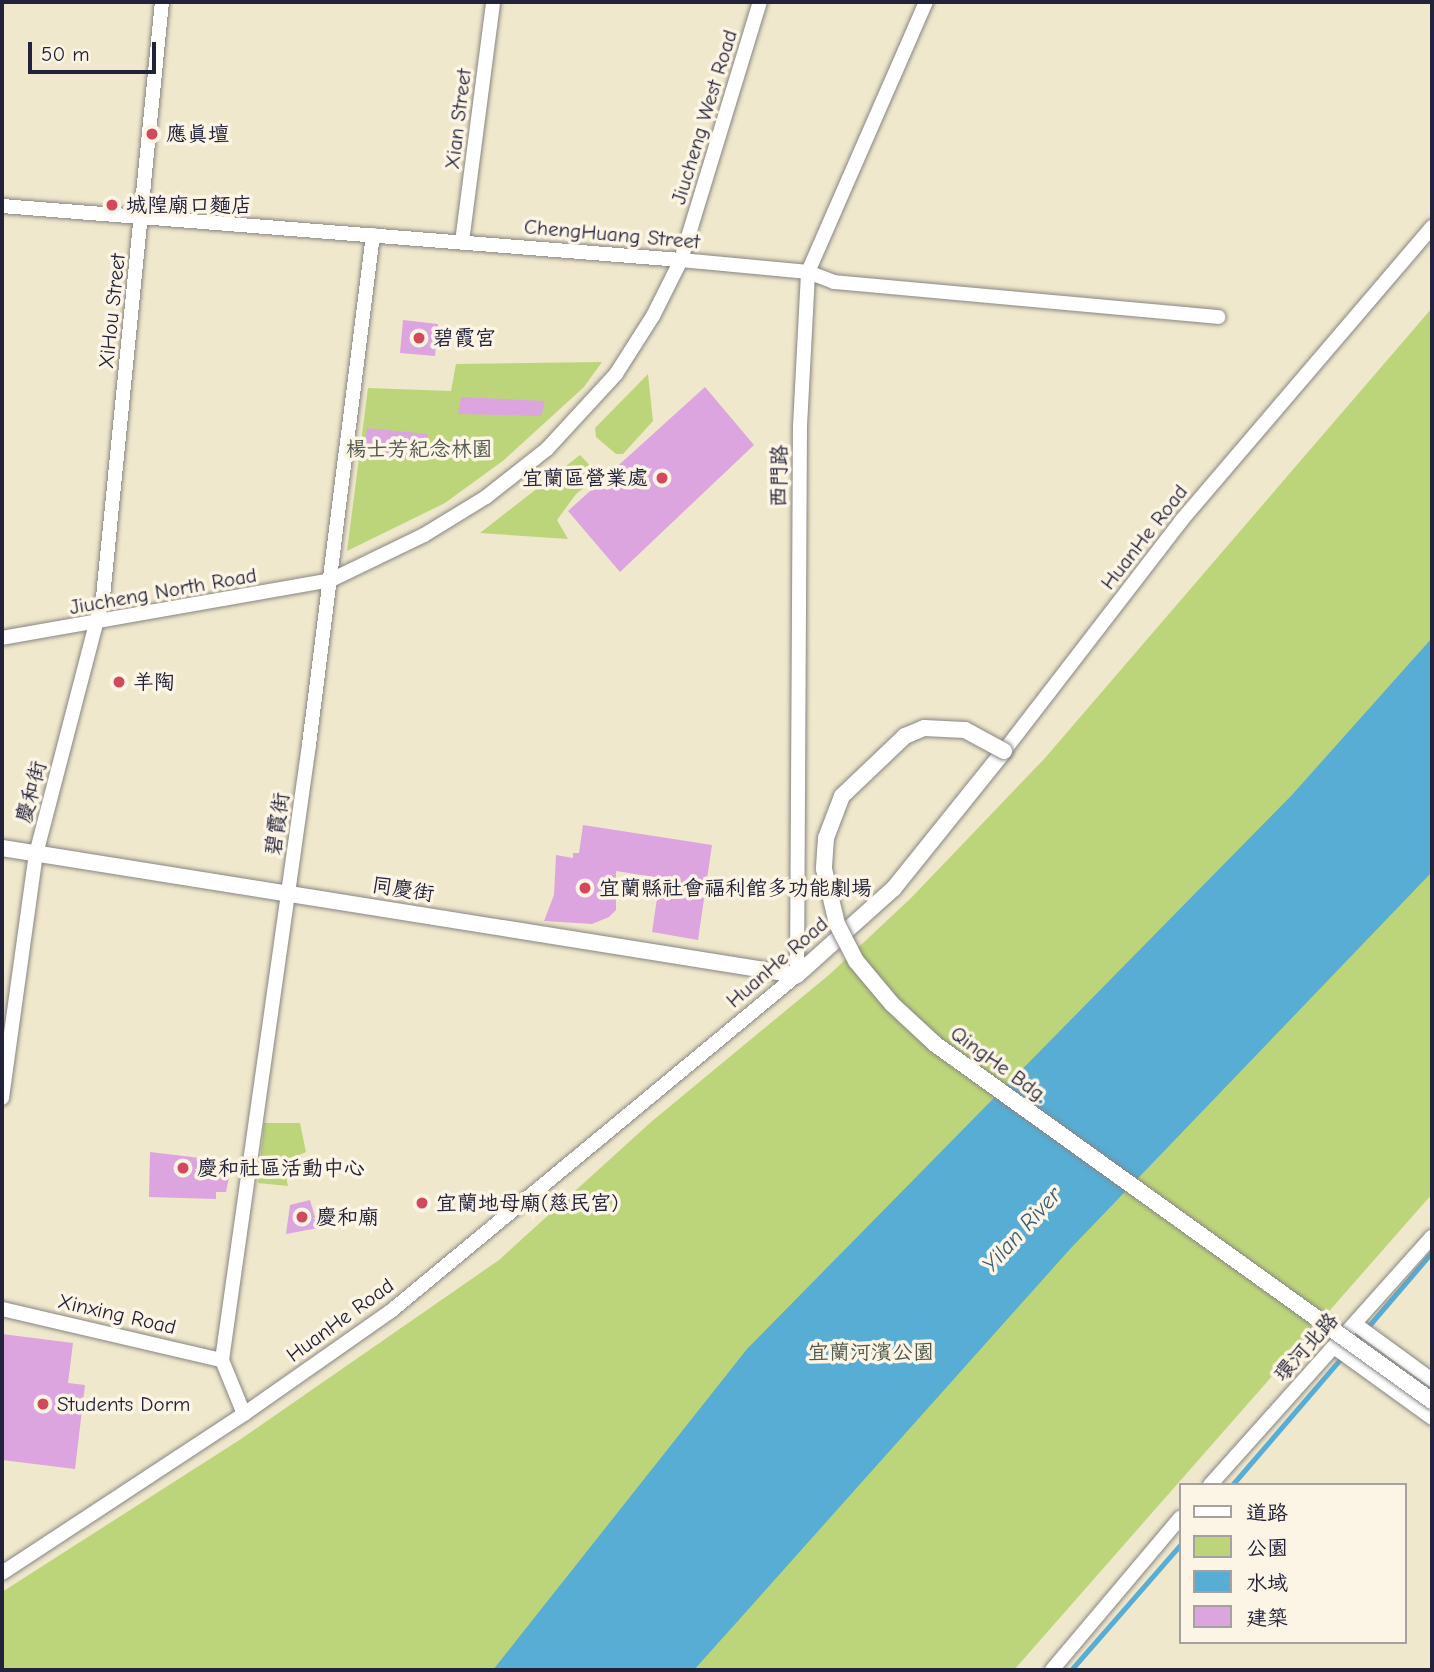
<!DOCTYPE html>
<meta charset="utf-8">
<style>
body{margin:0}
#map{position:relative;width:1434px;height:1672px;overflow:hidden;background:#efe8cc;font-family:"Comic Neue","LXGW WenKai TC",sans-serif}
div>[style]{position:absolute}
.green>*{inset:0;background:#bdd57a}
.water>*{inset:0;background:#57add4}
.stream>*{height:5px;margin:-2.5px;padding:0 2.5px;transform-origin:2.5px;border-radius:2.5px;background:#57add4}
.building>*{inset:0;background:#dda5df}
.roads{filter:drop-shadow(0 0 2px #888584) drop-shadow(0 0 2px #888584)}
.minor>*{height:14px;margin:-7px;padding:0 7px;transform-origin:7px;border-radius:7px;background:#fff}
.tertiary>*{height:16px;margin:-8px;padding:0 8px;transform-origin:8px;border-radius:8px;background:#fff}
.bridges{filter:drop-shadow(0 0 2px #888584) drop-shadow(0 0 2px #888584)}
.tertiary-bridge>*{height:16px;margin:-8px;padding:0 8px;transform-origin:8px;border-radius:8px;background:#fff}
.dots>*{width:19px;height:19px;translate:-50% -50%;box-sizing:border-box;border:4px solid #fcf5e5;border-radius:50%}
span{translate:-50% -50%;white-space:nowrap;text-align:center;line-height:1.15;-webkit-text-stroke:7px #fcf5e5;paint-order:stroke}
.street-label{font-size:21px;color:#22223b}
.poi-label{font-size:21px;color:#22223b}
.left{translate:0 -50%;text-align:left}
.right{translate:-100% -50%;text-align:right}
.park-label{font-size:21px;color:#50584e}
.water-label{font-size:23px;color:#375a78;font-style:italic}
.frame{position:absolute;inset:0;border:4px solid #22223b;pointer-events:none}
.legend{position:absolute;left:1179px;top:1483px;width:228px;height:161px;box-sizing:border-box;background:#fcf5e5;border:2px solid #a5a1a1;margin:0;padding:9px 12px;list-style:none;font-size:21px;color:#22223b}
.legend li{display:flex;align-items:center;gap:14px;height:35px}
.legend b{width:35px;border:2px solid #a5a1a1}
.scale{position:absolute;left:28px;top:42px;width:128px;height:32px;box-sizing:border-box;border:4px solid #22223b;border-top:0;padding-left:9px;font-size:21px;line-height:24px;white-space:nowrap;color:#22223b;-webkit-text-stroke:5px #fcf5e5;paint-order:stroke}
</style>
<div id="map">
<div class="green">
<i style="clip-path:polygon(1432px 308px,1432px 1194px,1014px 1670px,2px 1670px,2px 1592px,241px 1439px,499px 1260px,651px 1122px,830px 974px,911px 898px,1045px 758px)"></i>
<i style="clip-path:polygon(602px 362px,584px 387px,504px 460px,445px 503px,347px 551px,368px 388px,451px 391px,456px 364px)"></i>
<i style="clip-path:polygon(648px 374px,653px 421px,623px 454px,616px 454px,596px 437px,595px 428px)"></i>
<i style="clip-path:polygon(580px 455px,600px 476px,576px 494px,557px 520px,568px 539px,480px 533px)"></i>
<i style="clip-path:polygon(264px 1123px,300px 1123px,306px 1152px,283px 1162px,288px 1186px,258px 1183px)"></i>
</div>
<div class="water">
<i style="clip-path:polygon(1432px 638px,1432px 872px,1071px 1248px,694px 1670px,493px 1670px,747px 1349px,1291px 796px)"></i>
</div>
<div class="stream">
<i style="left:1354px;top:1343px;width:120px;rotate:-49.4deg"></i>
<i style="left:1232px;top:1485px;width:170px;rotate:-49.3deg"></i>
<i style="left:1071px;top:1670px;width:166px;rotate:-48.9deg"></i>
</div>
<div class="building">
<i style="clip-path:polygon(403px 320px,438px 324px,435px 356px,400px 353px)"></i>
<i style="clip-path:polygon(705px 387px,754px 445px,620px 572px,568px 511px)"></i>
<i style="clip-path:polygon(461px 397px,545px 401px,541px 416px,458px 414px)"></i>
<i style="clip-path:polygon(367px 428px,428px 434px,425px 457px,364px 452px)"></i>
<i style="clip-path:polygon(583px 825px,712px 845px,698px 940px,652px 932px,660px 878px,616px 871px,616px 910px,609px 917px,592px 924px,544px 921px,554px 895px,556px 855px,573px 858px,573px 853px,579px 853px)"></i>
<i style="clip-path:polygon(150px 1152px,217px 1160px,216px 1176px,229px 1177px,226px 1192px,216px 1192px,216px 1199px,149px 1197px)"></i>
<i style="clip-path:polygon(310px 1200px,318px 1228px,286px 1234px,290px 1205px)"></i>
<i style="clip-path:polygon(2px 1334px,73px 1343px,68px 1383px,85px 1385px,75px 1469px,2px 1460px)"></i>
</div>
<div class="roads">
<div class="minor">
<i style="left:2px;top:206px;width:681px;rotate:4.55deg"></i>
<i style="left:681px;top:260px;width:128px;rotate:5.4deg"></i>
<i style="left:808px;top:272px;width:28px;rotate:21deg"></i>
<i style="left:834px;top:282px;width:386px;rotate:5.2deg"></i>
<i style="left:462px;top:242px;width:242px;rotate:-82.6deg"></i>
<i style="left:2px;top:638px;width:334px;rotate:-10deg"></i>
<i style="left:331px;top:580px;width:103px;rotate:-25.8deg"></i>
<i style="left:424px;top:535px;width:73px;rotate:-31.5deg"></i>
<i style="left:486px;top:497px;width:78px;rotate:-38.2deg"></i>
<i style="left:547px;top:449px;width:102px;rotate:-47.4deg"></i>
<i style="left:616px;top:374px;width:69px;rotate:-57.5deg"></i>
<i style="left:653px;top:316px;width:63px;rotate:-63.4deg"></i>
<i style="left:681px;top:260px;width:270px;rotate:-73deg"></i>
<i style="left:1004px;top:751px;width:290px;rotate:-52.4deg"></i>
<i style="left:1181px;top:521px;width:387px;rotate:-49.5deg"></i>
<i style="left:2px;top:1098px;width:246px;rotate:-82.1deg"></i>
<i style="left:36px;top:854px;width:266px;rotate:-75.4deg"></i>
<i style="left:103px;top:597px;width:598px;rotate:-84.34deg"></i>
<i style="left:2px;top:1309px;width:226px;rotate:13.1deg"></i>
<i style="left:1355px;top:1324px;width:95px;rotate:36deg"></i>
<i style="left:1334px;top:1347px;width:121px;rotate:35.9deg"></i>
<i style="left:244px;top:1414px;width:58px;rotate:-112.2deg"></i>
<i style="left:222px;top:1360px;width:621px;rotate:-81.95deg"></i>
<i style="left:309px;top:745px;width:514px;rotate:-82.85deg"></i>
<i style="left:1210px;top:1485px;width:333px;rotate:-48.2deg"></i>
<i style="left:2px;top:1573px;width:290px;rotate:-33.3deg"></i>
<i style="left:244px;top:1414px;width:179px;rotate:-35deg"></i>
<i style="left:391px;top:1311px;width:527px;rotate:-39.61deg"></i>
<i style="left:797px;top:975px;width:549px;rotate:-89.69deg"></i>
<i style="left:800px;top:426px;width:154px;rotate:-87deg"></i>
<i style="left:808px;top:272px;width:295px;rotate:-66.4deg"></i>
<i style="left:1052px;top:1670px;width:199px;rotate:-49.9deg"></i>
</div>
<div class="tertiary">
<i style="left:2px;top:848px;width:805px;rotate:9.08deg"></i>
<i style="left:797px;top:975px;width:130px;rotate:-41.9deg"></i>
<i style="left:894px;top:888px;width:176px;rotate:-51.2deg"></i>
</div>
</div>
<div class="bridges">
<div class="tertiary-bridge">
<i style="left:1004px;top:751px;width:44px;rotate:-151.7deg"></i>
<i style="left:965px;top:730px;width:41px;rotate:-177.2deg"></i>
<i style="left:924px;top:728px;width:21px;rotate:157deg"></i>
<i style="left:905px;top:736px;width:87px;rotate:136.4deg"></i>
<i style="left:842px;top:796px;width:45px;rotate:110.9deg"></i>
<i style="left:826px;top:838px;width:31px;rotate:94deg"></i>
<i style="left:824px;top:869px;width:57px;rotate:76.7deg"></i>
<i style="left:837px;top:924px;width:42px;rotate:62.8deg"></i>
<i style="left:856px;top:961px;width:56px;rotate:50.1deg"></i>
<i style="left:892px;top:1004px;width:59px;rotate:42.9deg"></i>
<i style="left:935px;top:1044px;width:612px;rotate:35.69deg"></i>
</div>
</div>
<div class="dots">
<i style="left:152px;top:134px;background:#d1495b"></i>
<i style="left:112px;top:205px;background:#d1495b"></i>
<i style="left:419px;top:338px;background:#d1495b"></i>
<i style="left:662px;top:478px;background:#d1495b"></i>
<i style="left:119px;top:682px;background:#d1495b"></i>
<i style="left:585px;top:888px;background:#d1495b"></i>
<i style="left:183px;top:1168px;background:#d1495b"></i>
<i style="left:422px;top:1203px;background:#d1495b"></i>
<i style="left:302px;top:1217px;background:#d1495b"></i>
<i style="left:43px;top:1404px;background:#d1495b"></i>
</div>
<div class="street-label">
<span style="left:704px;top:117px;rotate:-73deg">Jiucheng West Road</span>
<span style="left:458px;top:119px;rotate:-83deg">Xian Street</span>
<span style="left:612px;top:234px;rotate:5deg">ChengHuang Street</span>
<span style="left:112px;top:311px;rotate:-84deg">XiHou Street</span>
<span style="left:779px;top:476px;rotate:-89deg">西門路</span>
<span style="left:1144px;top:537px;rotate:-52deg">HuanHe Road</span>
<span style="left:163px;top:591px;rotate:-10deg">Jiucheng North Road</span>
<span style="left:31px;top:792px;rotate:-75deg">慶和街</span>
<span style="left:277px;top:824px;rotate:-82deg">碧霞街</span>
<span style="left:403px;top:889px;rotate:9deg">同慶街</span>
<span style="left:777px;top:962px;rotate:-41deg">HuanHe Road</span>
<span style="left:999px;top:1064px;rotate:36deg">QingHe Bdg.</span>
<span style="left:117px;top:1314px;rotate:13deg">Xinxing Road</span>
<span style="left:340px;top:1320px;rotate:-36deg">HuanHe Road</span>
<span style="left:1306px;top:1347px;rotate:-48deg">環河北路</span>
</div>
<div class="poi-label">
<span class="left" style="left:166px;top:134px">應真壇</span>
<span class="left" style="left:126px;top:205px">城隍廟口麵店</span>
<span class="left" style="left:433px;top:338px">碧霞宮</span>
<span class="right" style="left:648px;top:478px">宜蘭區營業處</span>
<span class="left" style="left:133px;top:682px">羊陶</span>
<span class="left" style="left:599px;top:888px">宜蘭縣社會福利館多功能劇場</span>
<span class="left" style="left:197px;top:1168px">慶和社區活動中心</span>
<span class="left" style="left:436px;top:1203px">宜蘭地母廟(慈民宮)</span>
<span class="left" style="left:316px;top:1217px">慶和廟</span>
<span class="left" style="left:57px;top:1404px">Students Dorm</span>
</div>
<div class="park-label">
<span style="left:419px;top:449px">楊士芳紀念林園</span>
<span style="left:871px;top:1352px">宜蘭河濱公園</span>
</div>
<div class="water-label">
<span style="left:1022px;top:1230px;rotate:-48deg">Yilan River</span>
</div>
<div class="frame"></div>
<ul class="legend">
<li><b style="height:9px;background:#fff"></b>道路</li>
<li><b style="height:19px;background:#bdd57a"></b>公園</li>
<li><b style="height:19px;background:#57add4"></b>水域</li>
<li><b style="height:19px;background:#dda5df"></b>建築</li>
</ul>
<div class="scale">50 m</div>
</div>
